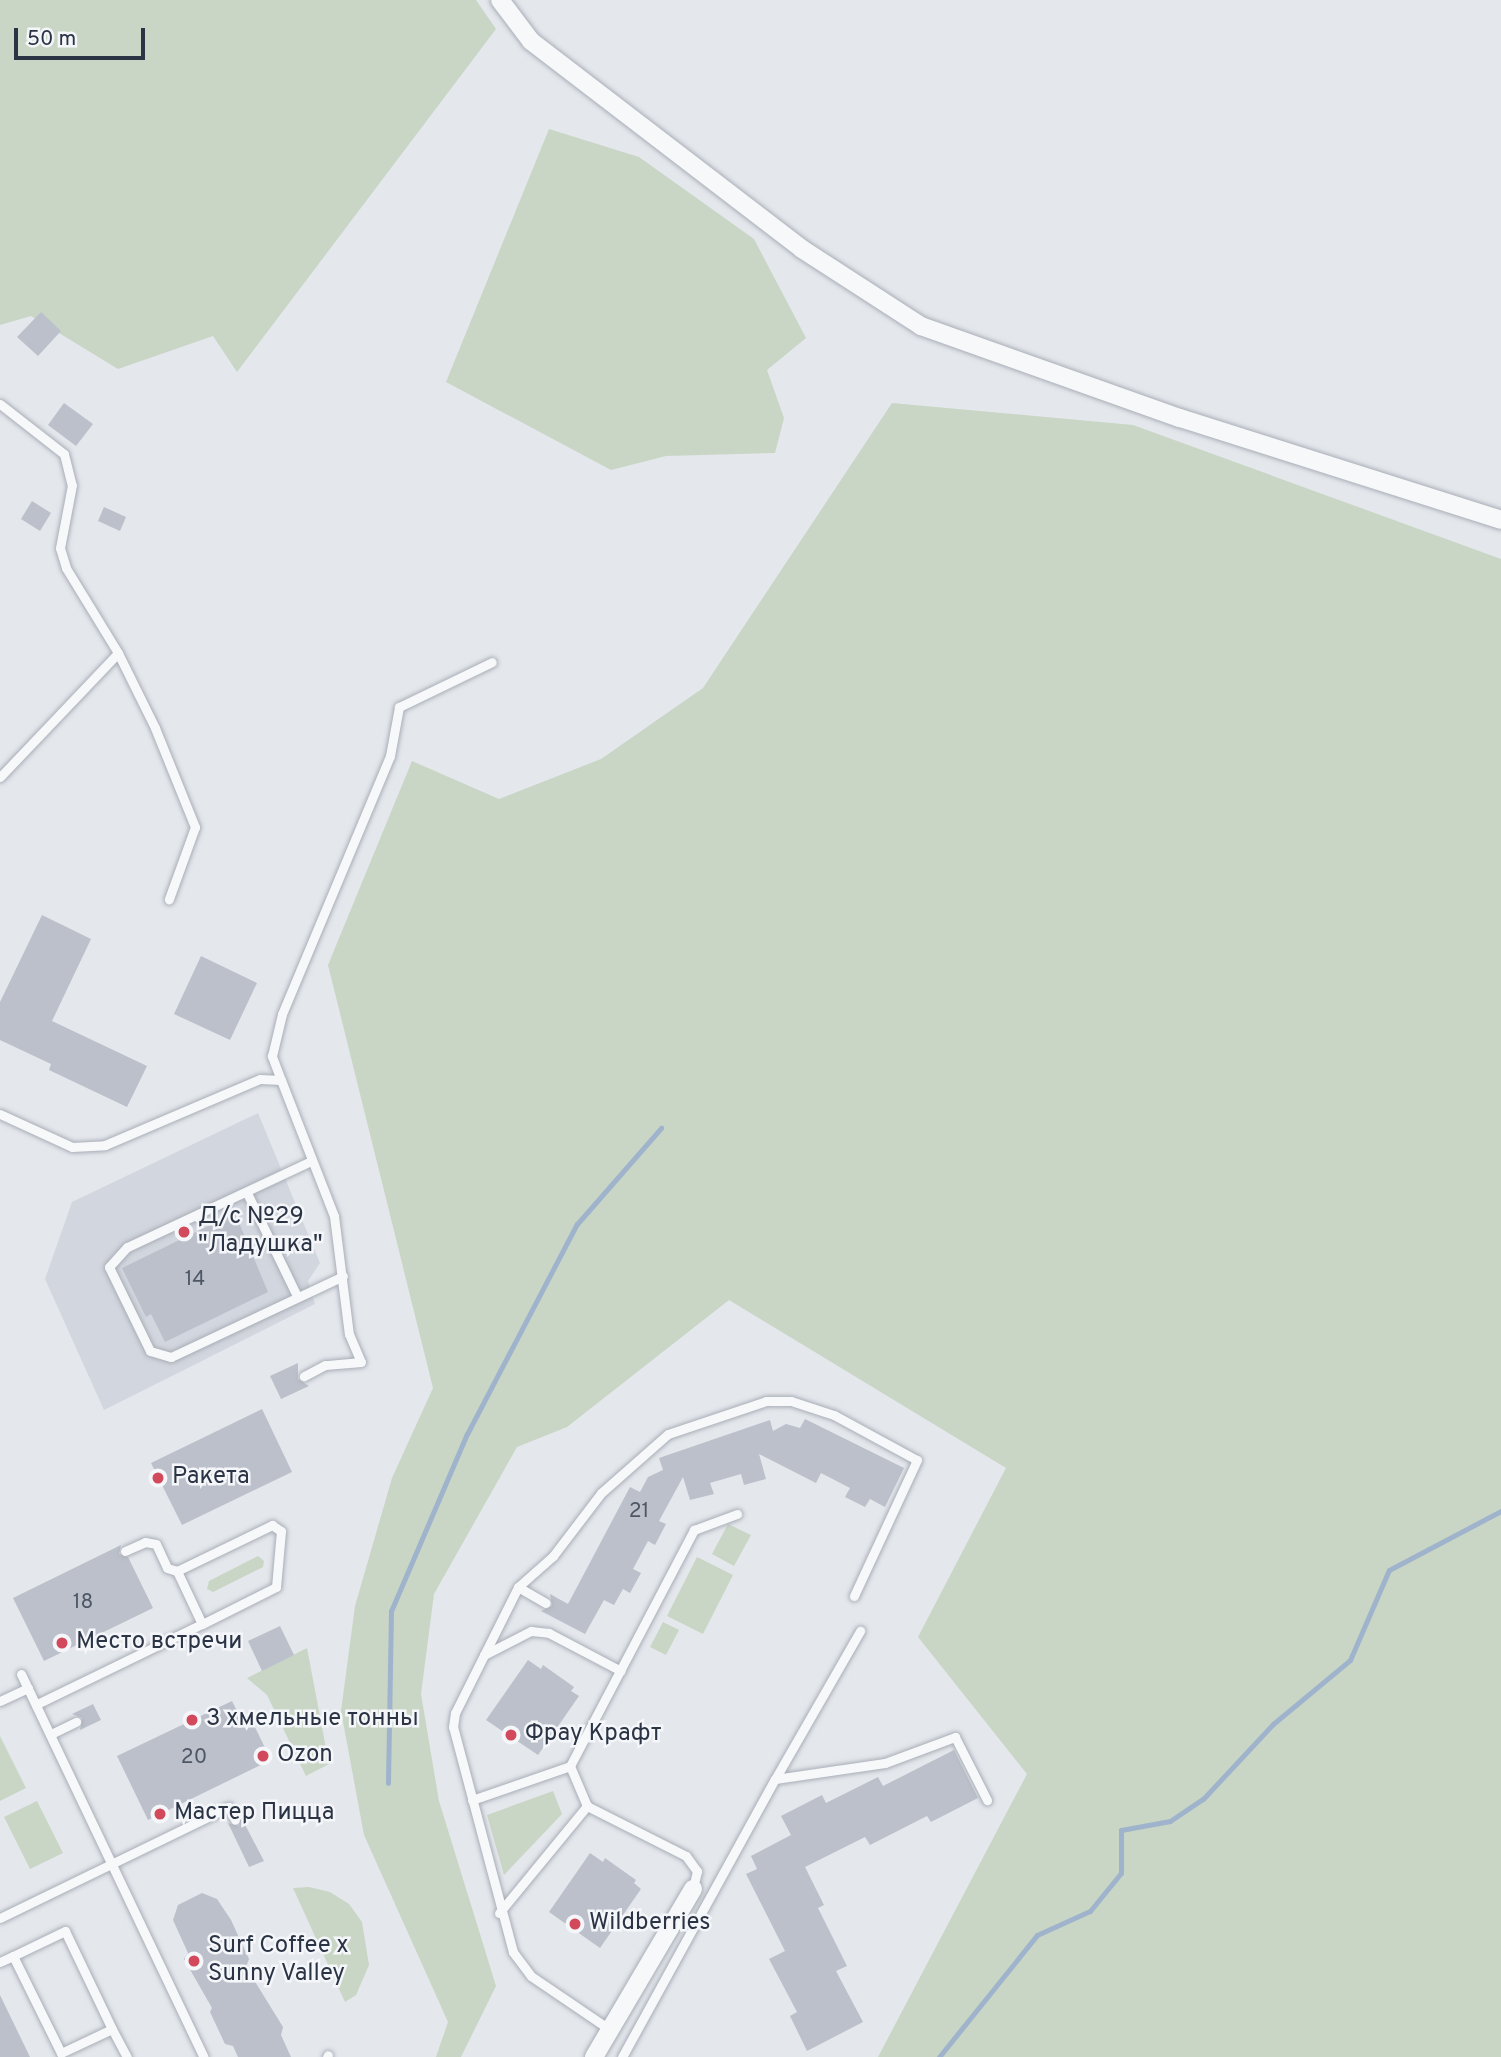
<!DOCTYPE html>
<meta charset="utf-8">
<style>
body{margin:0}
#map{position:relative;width:1501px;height:2057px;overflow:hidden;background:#e4e7ec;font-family:Overpass,sans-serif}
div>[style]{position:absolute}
.built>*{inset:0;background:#d2d6de}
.green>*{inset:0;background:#c9d6c5}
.stream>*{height:5px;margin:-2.5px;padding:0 2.5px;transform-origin:2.5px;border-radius:2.5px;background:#9fb4cc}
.building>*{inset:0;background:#bbc0ca}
.roads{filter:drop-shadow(0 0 2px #a9aeb7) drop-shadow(0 0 2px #a9aeb7)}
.lane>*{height:9px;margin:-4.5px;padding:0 4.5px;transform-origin:4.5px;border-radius:4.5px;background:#f7f8fa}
.street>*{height:18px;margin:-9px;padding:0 9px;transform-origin:9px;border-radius:9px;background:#f7f8fa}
.dots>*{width:19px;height:19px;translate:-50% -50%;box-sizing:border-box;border:4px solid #f4f6f9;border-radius:50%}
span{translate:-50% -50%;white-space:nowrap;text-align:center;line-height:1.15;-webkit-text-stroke:5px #f4f6f9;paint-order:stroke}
.number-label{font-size:21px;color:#4f5766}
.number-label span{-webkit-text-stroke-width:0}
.poi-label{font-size:24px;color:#2b3445}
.left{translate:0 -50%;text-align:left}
.scale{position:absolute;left:14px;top:28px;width:131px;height:32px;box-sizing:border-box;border:4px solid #2b3445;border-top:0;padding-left:9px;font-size:21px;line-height:24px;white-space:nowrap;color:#2b3445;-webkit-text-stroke:5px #f4f6f9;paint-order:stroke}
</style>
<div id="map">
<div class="built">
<i style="clip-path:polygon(258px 1113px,320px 1263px,308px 1281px,315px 1304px,104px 1410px,45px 1279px,72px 1202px)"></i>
</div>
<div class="green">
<i style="clip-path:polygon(0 0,476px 0,496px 29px,237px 372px,213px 336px,118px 369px,31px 316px,0 325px)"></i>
<i style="clip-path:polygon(549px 129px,639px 157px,754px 239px,806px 338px,767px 370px,784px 418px,775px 453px,666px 456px,611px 470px,446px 382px)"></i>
<i style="clip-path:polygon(892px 403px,1133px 425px,1501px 559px,1501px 2057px,878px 2057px,1027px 1774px,918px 1637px,1006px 1468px,729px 1300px,567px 1427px,517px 1447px,434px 1594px,421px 1694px,439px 1801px,496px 1986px,461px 2057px,436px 2057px,448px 2022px,364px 1835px,341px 1711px,355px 1606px,392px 1478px,433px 1388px,328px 965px,412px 761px,499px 799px,601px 759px,703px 688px)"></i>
<i style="clip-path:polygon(728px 1524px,751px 1535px,734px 1566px,712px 1554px)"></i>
<i style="clip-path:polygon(258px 1556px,264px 1561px,263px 1567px,213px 1592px,207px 1589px,209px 1581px)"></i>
<i style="clip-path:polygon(697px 1557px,733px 1575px,703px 1634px,667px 1616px)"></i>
<i style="clip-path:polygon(663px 1622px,679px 1630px,666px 1655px,650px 1647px)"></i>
<i style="clip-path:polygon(307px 1648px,329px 1764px,306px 1776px,267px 1695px,247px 1678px)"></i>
<i style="clip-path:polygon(0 1736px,26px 1788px,0 1801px)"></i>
<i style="clip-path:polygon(553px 1791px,562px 1814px,504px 1875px,487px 1815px)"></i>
<i style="clip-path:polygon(37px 1801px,63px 1853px,30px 1869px,4px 1817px)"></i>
<i style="clip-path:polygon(309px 1887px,330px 1892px,349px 1904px,362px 1922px,369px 1965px,356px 1995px,345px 2002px,293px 1888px)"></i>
</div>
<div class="stream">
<i style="left:388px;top:1783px;width:172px;rotate:-89deg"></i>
<i style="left:391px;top:1611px;width:193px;rotate:-66.8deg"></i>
<i style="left:467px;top:1434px;width:237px;rotate:-62.4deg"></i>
<i style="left:577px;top:1224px;width:128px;rotate:-48.8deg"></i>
<i style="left:939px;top:2057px;width:156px;rotate:-51.2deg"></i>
<i style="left:1037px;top:1935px;width:58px;rotate:-24.4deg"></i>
<i style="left:1090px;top:1911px;width:49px;rotate:-50.8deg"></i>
<i style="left:1121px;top:1873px;width:43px;rotate:-90deg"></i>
<i style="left:1121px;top:1830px;width:50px;rotate:-10.4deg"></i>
<i style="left:1170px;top:1821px;width:40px;rotate:-34deg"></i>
<i style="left:1203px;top:1799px;width:103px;rotate:-47deg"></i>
<i style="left:1273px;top:1724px;width:100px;rotate:-39.7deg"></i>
<i style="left:1350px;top:1660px;width:98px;rotate:-66.6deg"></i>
<i style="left:1389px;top:1570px;width:127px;rotate:-27.8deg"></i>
</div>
<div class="building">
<i style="clip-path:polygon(41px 312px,61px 331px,38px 356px,17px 337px)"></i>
<i style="clip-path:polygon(64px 403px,93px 424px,76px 446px,48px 425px)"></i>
<i style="clip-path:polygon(32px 501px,51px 513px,40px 531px,21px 519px)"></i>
<i style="clip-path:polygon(104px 507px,126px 517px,120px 531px,98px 521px)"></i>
<i style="clip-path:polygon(42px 915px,91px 939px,52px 1021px,147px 1066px,127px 1107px,49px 1070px,51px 1064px,0 1040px,0 1002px)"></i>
<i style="clip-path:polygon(201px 956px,257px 983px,230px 1040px,174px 1014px)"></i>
<i style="clip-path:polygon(235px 1213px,268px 1292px,165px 1342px,151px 1314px,146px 1317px,122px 1268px)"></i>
<i style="clip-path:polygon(298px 1363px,298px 1379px,309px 1386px,281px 1399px,270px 1376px)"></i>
<i style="clip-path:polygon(262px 1409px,292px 1472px,182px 1525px,151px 1463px)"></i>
<i style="clip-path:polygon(805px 1419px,904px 1468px,885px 1507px,870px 1499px,865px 1507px,845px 1497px,850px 1488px,821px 1473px,816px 1483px,759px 1454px,766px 1479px,744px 1485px,741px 1474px,710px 1483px,714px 1494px,690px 1500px,683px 1477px,659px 1521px,666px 1524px,655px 1545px,648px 1541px,633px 1569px,641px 1573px,630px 1593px,623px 1589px,614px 1605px,604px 1600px,585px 1634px,541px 1611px,552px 1606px,550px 1594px,568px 1604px,630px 1487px,640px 1492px,648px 1477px,663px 1470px,659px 1458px,770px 1420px,773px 1431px,786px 1424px,800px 1428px)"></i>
<i style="clip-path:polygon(121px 1545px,119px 1554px,128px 1557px,153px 1608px,44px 1661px,13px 1598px)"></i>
<i style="clip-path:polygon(280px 1626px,294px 1655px,262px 1671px,248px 1641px)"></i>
<i style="clip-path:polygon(528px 1660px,541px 1669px,543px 1665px,574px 1687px,571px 1691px,579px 1696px,538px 1755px,486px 1720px)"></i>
<i style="clip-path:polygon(232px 1701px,241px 1719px,249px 1715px,271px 1760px,148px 1820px,117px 1756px)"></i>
<i style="clip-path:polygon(93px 1704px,101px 1720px,80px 1730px,82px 1718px,72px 1714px)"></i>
<i style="clip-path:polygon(954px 1750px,978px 1798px,931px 1822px,927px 1816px,870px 1845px,865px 1837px,805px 1867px,824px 1905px,818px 1908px,847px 1966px,836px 1971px,863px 2022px,807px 2051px,790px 2016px,797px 2012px,769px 1959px,785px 1951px,746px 1874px,757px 1869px,751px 1856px,791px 1835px,781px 1816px,822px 1795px,826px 1803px,878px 1777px,883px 1786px)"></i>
<i style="clip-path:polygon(241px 1817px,264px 1861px,249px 1867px,228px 1823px,239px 1826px)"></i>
<i style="clip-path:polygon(590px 1853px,603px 1862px,605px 1858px,636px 1880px,634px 1883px,641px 1889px,600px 1948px,549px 1912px)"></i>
<i style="clip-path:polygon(202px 1893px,217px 1899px,231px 1920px,249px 1959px,246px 1967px,283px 2027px,281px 2035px,291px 2057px,238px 2057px,233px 2046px,225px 2044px,210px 2012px,212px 2008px,184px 1959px,188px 1953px,173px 1920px,178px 1905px)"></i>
<i style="clip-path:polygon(0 1995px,30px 2057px,0 2057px)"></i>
</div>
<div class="roads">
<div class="lane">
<i style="left:0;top:404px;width:81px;rotate:38deg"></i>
<i style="left:64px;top:454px;width:32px;rotate:76deg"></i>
<i style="left:72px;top:485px;width:64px;rotate:100.8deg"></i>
<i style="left:60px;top:548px;width:21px;rotate:73deg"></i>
<i style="left:66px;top:568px;width:100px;rotate:58.5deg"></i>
<i style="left:118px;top:653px;width:84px;rotate:63.7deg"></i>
<i style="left:155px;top:728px;width:107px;rotate:68deg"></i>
<i style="left:195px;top:827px;width:77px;rotate:109.9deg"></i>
<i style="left:0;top:777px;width:171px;rotate:-46.4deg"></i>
<i style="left:281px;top:1080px;width:26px;rotate:-111deg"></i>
<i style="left:272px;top:1056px;width:43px;rotate:-76.6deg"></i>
<i style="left:282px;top:1014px;width:280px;rotate:-67.3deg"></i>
<i style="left:390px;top:756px;width:50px;rotate:-79.6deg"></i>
<i style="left:399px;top:707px;width:103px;rotate:-25.8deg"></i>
<i style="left:0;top:1114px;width:79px;rotate:24.6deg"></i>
<i style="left:72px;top:1147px;width:33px;rotate:-3deg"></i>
<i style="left:105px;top:1145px;width:168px;rotate:-23.1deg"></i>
<i style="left:260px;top:1079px;width:21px;rotate:3deg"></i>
<i style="left:281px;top:1080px;width:146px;rotate:68.7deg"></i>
<i style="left:334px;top:1216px;width:119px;rotate:82.8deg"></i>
<i style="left:349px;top:1334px;width:30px;rotate:67deg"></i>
<i style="left:361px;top:1362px;width:36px;rotate:175deg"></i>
<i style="left:325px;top:1365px;width:24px;rotate:152deg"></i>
<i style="left:311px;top:1161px;width:203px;rotate:154.9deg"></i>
<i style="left:127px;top:1247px;width:27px;rotate:132deg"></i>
<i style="left:109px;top:1267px;width:93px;rotate:64deg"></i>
<i style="left:150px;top:1351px;width:22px;rotate:16deg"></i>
<i style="left:171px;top:1357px;width:190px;rotate:-25.2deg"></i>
<i style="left:247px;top:1193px;width:114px;rotate:64.1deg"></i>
<i style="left:125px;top:1551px;width:22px;rotate:-24deg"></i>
<i style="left:145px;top:1542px;width:11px;rotate:10deg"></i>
<i style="left:156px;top:1544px;width:26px;rotate:65deg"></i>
<i style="left:167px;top:1568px;width:10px;rotate:17deg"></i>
<i style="left:518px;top:1587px;width:32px;rotate:30deg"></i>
<i style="left:484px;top:1655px;width:76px;rotate:-63.4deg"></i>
<i style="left:518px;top:1587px;width:47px;rotate:-41.5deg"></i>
<i style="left:553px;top:1556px;width:79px;rotate:-52.7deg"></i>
<i style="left:601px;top:1493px;width:89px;rotate:-41.4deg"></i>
<i style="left:668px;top:1434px;width:103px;rotate:-18.6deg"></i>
<i style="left:766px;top:1401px;width:25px"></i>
<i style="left:791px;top:1401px;width:45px;rotate:18deg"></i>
<i style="left:834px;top:1415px;width:94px;rotate:28.5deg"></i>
<i style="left:917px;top:1460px;width:150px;rotate:114.9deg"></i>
<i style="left:21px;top:1674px;width:424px;rotate:64.5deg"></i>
<i style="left:0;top:1701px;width:31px;rotate:-25deg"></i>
<i style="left:37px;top:1704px;width:183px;rotate:-25.9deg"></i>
<i style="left:202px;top:1624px;width:59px;rotate:-115.3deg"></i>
<i style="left:177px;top:1571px;width:106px;rotate:-25.8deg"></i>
<i style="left:272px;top:1525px;width:11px;rotate:34deg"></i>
<i style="left:281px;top:1531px;width:56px;rotate:95.1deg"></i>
<i style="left:276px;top:1587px;width:83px;rotate:153.4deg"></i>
<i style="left:51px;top:1734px;width:28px;rotate:-26deg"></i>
<i style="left:570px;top:1766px;width:43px;rotate:67deg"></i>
<i style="left:775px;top:1779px;width:171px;rotate:-60.1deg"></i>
<i style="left:472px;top:1800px;width:104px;rotate:-19.1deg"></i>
<i style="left:570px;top:1766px;width:267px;rotate:-62.3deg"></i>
<i style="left:694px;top:1530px;width:46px;rotate:-20.4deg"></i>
<i style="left:499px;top:1913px;width:139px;rotate:-50.6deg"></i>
<i style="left:587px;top:1806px;width:111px;rotate:26.8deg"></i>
<i style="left:686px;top:1856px;width:19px;rotate:54deg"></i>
<i style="left:697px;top:1871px;width:18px;rotate:103deg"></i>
<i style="left:0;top:1918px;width:254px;rotate:-25.9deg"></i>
<i style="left:229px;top:1807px;width:14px;rotate:65deg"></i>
<i style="left:13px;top:1956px;width:58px;rotate:-25.7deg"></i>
<i style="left:65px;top:1931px;width:109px;rotate:64.4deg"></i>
<i style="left:0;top:1962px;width:14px;rotate:-25deg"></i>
<i style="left:13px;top:1956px;width:108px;rotate:63.7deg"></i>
<i style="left:61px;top:2053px;width:56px;rotate:-25.2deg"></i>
<i style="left:112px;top:2029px;width:32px;rotate:62deg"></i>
<i style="left:609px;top:2029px;width:94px;rotate:-145.8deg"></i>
<i style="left:531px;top:1976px;width:30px;rotate:-127deg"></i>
<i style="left:513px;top:1952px;width:233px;rotate:-104.9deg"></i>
<i style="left:453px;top:1727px;width:14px;rotate:-82deg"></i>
<i style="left:455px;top:1713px;width:65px;rotate:-63.4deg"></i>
<i style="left:484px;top:1655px;width:53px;rotate:-27.1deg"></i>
<i style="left:531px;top:1631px;width:18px;rotate:6deg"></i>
<i style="left:549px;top:1633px;width:81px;rotate:27.8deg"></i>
<i style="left:327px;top:2057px;width:2px;rotate:-63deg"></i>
<i style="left:622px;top:2057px;width:317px;rotate:-61.2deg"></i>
<i style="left:775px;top:1779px;width:111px;rotate:-8.3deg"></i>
<i style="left:885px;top:1763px;width:75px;rotate:-20.4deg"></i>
<i style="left:955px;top:1737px;width:71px;rotate:63.1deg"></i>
</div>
<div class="street">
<i style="left:500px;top:0;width:51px;rotate:52.9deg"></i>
<i style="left:531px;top:41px;width:342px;rotate:37.5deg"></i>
<i style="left:802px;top:249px;width:142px;rotate:32.9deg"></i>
<i style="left:921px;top:326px;width:275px;rotate:19.6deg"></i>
<i style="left:1180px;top:418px;width:337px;rotate:17.6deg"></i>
<i style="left:594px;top:2057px;width:195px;rotate:-59.5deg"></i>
</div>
</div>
<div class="dots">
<i style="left:184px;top:1232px;background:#d1495b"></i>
<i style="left:158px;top:1478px;background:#d1495b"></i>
<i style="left:62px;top:1643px;background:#d1495b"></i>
<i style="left:192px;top:1720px;background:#d1495b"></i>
<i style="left:511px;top:1735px;background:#d1495b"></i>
<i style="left:263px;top:1756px;background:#d1495b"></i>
<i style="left:160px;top:1814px;background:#d1495b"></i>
<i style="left:575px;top:1924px;background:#d1495b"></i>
<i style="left:194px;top:1961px;background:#d1495b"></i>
</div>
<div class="number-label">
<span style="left:195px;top:1280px">14</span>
<span style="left:639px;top:1512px">21</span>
<span style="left:83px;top:1603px">18</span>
<span style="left:194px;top:1758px">20</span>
</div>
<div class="poi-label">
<span class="left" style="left:198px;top:1232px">Д/с №29<br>"Ладушка"</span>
<span class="left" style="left:172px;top:1478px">Ракета</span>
<span class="left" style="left:76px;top:1643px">Место встречи</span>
<span class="left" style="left:206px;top:1720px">3 хмельные тонны</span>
<span class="left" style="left:525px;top:1735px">Фрау Крафт</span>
<span class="left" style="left:277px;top:1756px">Ozon</span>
<span class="left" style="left:174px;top:1814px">Мастер Пицца</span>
<span class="left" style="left:589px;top:1924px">Wildberries</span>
<span class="left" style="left:208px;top:1961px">Surf Coffee x<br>Sunny Valley</span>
</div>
<div class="scale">50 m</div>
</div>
